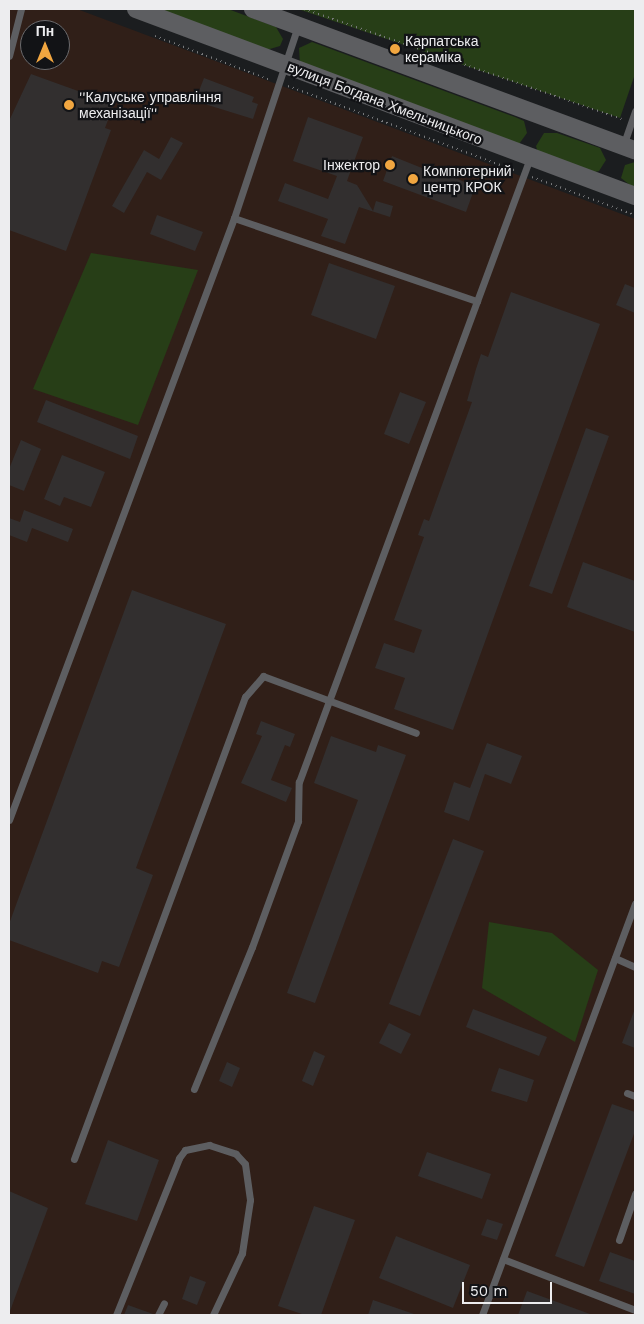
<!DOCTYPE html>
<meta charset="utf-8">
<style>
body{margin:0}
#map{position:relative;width:644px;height:1324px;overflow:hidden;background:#1b1d1f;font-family:"Work Sans",sans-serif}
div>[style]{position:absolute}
.industrial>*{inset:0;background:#301f18}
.green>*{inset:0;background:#273e17}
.building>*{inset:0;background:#322f2f}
.path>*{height:2px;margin-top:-1px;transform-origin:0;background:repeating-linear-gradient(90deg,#797a7c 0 1px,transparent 0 5px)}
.service>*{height:7px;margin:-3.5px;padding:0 3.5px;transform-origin:3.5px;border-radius:3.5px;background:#5d5e61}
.tertiary>*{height:18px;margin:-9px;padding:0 9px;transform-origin:9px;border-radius:9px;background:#5d5e61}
.dots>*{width:14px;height:14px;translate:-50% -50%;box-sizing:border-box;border:2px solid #121316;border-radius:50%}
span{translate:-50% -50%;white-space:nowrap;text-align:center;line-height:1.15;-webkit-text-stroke:4.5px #121316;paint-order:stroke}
.poi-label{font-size:14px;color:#ededef}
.left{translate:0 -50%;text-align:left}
.right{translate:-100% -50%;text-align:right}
.street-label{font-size:14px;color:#ededef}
.frame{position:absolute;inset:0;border:10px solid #ededef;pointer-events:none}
.north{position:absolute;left:20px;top:20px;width:50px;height:50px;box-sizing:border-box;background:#121316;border:1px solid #6a6a6d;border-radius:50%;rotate:0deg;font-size:14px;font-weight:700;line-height:20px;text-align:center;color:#ededef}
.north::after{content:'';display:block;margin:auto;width:18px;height:22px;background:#f1a640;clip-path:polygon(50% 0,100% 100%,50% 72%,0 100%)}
.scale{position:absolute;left:462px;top:1282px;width:90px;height:22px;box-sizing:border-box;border:2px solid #ededef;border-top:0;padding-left:6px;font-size:15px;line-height:18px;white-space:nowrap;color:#ededef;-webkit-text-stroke:4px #121316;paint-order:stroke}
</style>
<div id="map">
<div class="industrial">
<i style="clip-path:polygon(evenodd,9px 9px,77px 9px,635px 219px,635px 1315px,9px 1315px,9px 9px,30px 30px,60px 30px,60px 60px,30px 60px,30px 30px)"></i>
</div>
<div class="green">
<i style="clip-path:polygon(151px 9px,228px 9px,276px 27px,283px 39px,280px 46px,263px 51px)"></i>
<i style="clip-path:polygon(298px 9px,635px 9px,635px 74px,620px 118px)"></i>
<i style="clip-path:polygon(312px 42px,515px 117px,524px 121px,527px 133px,519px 144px,300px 64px,299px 48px)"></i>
<i style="clip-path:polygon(544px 133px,557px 133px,600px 148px,606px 160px,599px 171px,591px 173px,538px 153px,536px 146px)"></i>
<i style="clip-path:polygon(635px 162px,635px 189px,621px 178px,625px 165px)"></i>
<i style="clip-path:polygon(91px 253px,198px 270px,138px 425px,33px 389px)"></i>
<i style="clip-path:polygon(489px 922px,552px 933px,598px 970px,575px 1042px,482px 988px)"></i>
</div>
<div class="building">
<i style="clip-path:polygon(31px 74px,114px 104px,105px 128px,111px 130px,66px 251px,9px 230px,9px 121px)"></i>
<i style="clip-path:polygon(204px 78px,254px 97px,252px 102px,258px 104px,253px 119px,195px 101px)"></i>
<i style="clip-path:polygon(308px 117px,363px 137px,347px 181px,357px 185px,373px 211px,376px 201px,393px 206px,390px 217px,359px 207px,345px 244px,321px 236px,328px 219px,278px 201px,285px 183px,328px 199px,337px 176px,293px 161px)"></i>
<i style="clip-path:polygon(171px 137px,183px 143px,161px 180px,147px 172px,124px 213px,112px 206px,144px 150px,159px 159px)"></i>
<i style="clip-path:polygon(392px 156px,422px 168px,424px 163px,475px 187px,466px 212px,383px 181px)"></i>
<i style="clip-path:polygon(157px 215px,203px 232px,195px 251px,150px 234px)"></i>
<i style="clip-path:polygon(329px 263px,395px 286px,376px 339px,311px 315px)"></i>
<i style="clip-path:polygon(625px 284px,635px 288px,635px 313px,616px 305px)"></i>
<i style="clip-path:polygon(511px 292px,600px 324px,453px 730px,394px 709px,405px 678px,375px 668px,384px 643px,414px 653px,422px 630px,394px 620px,424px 537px,418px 535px,424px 519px,429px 521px,472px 402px,467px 401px,476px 369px,481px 354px,488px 357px)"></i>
<i style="clip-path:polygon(400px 392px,426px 402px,409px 444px,384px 434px)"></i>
<i style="clip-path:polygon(46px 400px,138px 436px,130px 459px,37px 422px)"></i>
<i style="clip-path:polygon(586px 428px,609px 436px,552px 594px,529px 586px)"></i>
<i style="clip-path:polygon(21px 440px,41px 449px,24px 491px,9px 485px,9px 469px)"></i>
<i style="clip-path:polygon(62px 455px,105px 472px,91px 507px,64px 497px,60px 506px,44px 499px)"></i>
<i style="clip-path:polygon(24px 510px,73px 529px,68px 542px,32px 528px,27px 542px,9px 535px,9px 518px,20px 522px)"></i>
<i style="clip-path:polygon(583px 562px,635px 581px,635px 632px,567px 607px)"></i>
<i style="clip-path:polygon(132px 590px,226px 624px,136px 868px,153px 875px,119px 967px,102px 961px,98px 973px,9px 940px,9px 924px)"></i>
<i style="clip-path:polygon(261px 721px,295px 734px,290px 747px,285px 745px,271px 780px,292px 788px,286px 802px,241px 783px,262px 736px,256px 734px)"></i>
<i style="clip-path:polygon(331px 736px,376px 752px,378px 745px,406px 755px,315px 1003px,287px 993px,358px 800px,314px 783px)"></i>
<i style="clip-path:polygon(487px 743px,522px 756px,511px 784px,485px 774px,469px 821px,444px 812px,454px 782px,470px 788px)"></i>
<i style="clip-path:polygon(453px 839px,484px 851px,420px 1016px,389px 1004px)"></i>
<i style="clip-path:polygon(473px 1009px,547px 1037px,539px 1056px,466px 1027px)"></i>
<i style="clip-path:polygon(634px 1011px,635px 1011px,635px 1048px,622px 1043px)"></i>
<i style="clip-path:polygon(389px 1023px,411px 1034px,401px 1054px,379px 1043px)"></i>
<i style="clip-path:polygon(314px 1051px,325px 1056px,313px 1086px,302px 1081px)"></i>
<i style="clip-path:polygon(227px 1062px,240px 1068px,232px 1087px,219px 1081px)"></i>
<i style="clip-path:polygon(499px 1068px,534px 1080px,527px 1102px,491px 1091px)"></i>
<i style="clip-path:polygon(612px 1104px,635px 1112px,635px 1131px,584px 1267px,555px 1256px)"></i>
<i style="clip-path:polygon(108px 1140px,159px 1160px,137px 1221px,85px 1204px)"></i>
<i style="clip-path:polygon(427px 1152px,491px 1174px,482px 1199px,418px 1176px)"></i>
<i style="clip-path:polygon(9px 1191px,48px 1208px,10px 1311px,9px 1311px)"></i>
<i style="clip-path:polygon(314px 1206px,355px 1220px,321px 1315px,305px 1315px,278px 1306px)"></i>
<i style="clip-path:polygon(487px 1219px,503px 1224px,497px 1240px,481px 1235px)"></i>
<i style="clip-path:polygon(396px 1236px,470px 1265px,453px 1308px,379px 1278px)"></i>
<i style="clip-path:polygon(610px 1252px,635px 1261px,635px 1294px,599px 1281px)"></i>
<i style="clip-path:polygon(190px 1276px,206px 1282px,197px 1305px,182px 1299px)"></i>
<i style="clip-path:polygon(527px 1291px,590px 1314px,589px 1315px,518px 1315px)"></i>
<i style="clip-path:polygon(373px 1300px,414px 1314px,413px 1315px,368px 1315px)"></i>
<i style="clip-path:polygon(128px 1305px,153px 1314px,153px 1315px,124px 1315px)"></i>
</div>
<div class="path">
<i style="left:304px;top:9px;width:336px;rotate:19.1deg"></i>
<i style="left:155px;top:36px;width:123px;rotate:20.9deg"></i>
<i style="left:288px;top:86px;width:243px;rotate:20.4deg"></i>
<i style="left:532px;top:177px;width:110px;rotate:20.3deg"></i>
</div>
<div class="service">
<i style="left:9px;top:56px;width:49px;rotate:-75.7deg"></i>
<i style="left:623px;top:146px;width:37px;rotate:-71deg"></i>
<i style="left:234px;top:218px;width:257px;rotate:18.9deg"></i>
<i style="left:9px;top:820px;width:643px;rotate:-69.51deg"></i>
<i style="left:234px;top:218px;width:202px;rotate:-71.6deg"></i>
<i style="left:615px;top:958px;width:22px;rotate:24deg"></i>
<i style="left:194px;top:1089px;width:153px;rotate:-67.8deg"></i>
<i style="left:252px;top:947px;width:134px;rotate:-69.9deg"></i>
<i style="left:298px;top:821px;width:39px;rotate:-89deg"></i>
<i style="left:299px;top:782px;width:665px;rotate:-69.69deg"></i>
<i style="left:627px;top:1093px;width:9px;rotate:21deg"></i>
<i style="left:74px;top:1159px;width:493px;rotate:-69.7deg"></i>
<i style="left:245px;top:697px;width:28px;rotate:-49deg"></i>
<i style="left:263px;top:676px;width:163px;rotate:20.4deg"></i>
<i style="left:619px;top:1240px;width:49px;rotate:-70.8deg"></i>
<i style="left:503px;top:1259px;width:142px;rotate:21.1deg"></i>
<i style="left:116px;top:1315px;width:169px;rotate:-68.1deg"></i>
<i style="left:179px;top:1158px;width:10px;rotate:-53deg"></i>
<i style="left:185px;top:1150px;width:25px;rotate:-12deg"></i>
<i style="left:209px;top:1145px;width:28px;rotate:18deg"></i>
<i style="left:236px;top:1154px;width:13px;rotate:48deg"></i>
<i style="left:245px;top:1164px;width:36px;rotate:82deg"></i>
<i style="left:250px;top:1200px;width:54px;rotate:98.6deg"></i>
<i style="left:242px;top:1253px;width:68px;rotate:115.1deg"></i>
<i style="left:158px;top:1315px;width:13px;rotate:-63deg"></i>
<i style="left:482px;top:1315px;width:439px;rotate:-69.6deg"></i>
</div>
<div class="tertiary">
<i style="left:136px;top:9px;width:533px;rotate:20.54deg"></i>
<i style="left:253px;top:9px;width:407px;rotate:20.3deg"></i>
</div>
<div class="dots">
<i style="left:395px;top:49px;background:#f1a640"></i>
<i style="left:69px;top:105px;background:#f1a640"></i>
<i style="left:390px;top:165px;background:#f1a640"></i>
<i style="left:413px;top:179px;background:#f1a640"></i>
</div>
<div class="poi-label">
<span class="left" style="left:405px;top:49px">Карпатська<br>кераміка</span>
<span class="left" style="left:79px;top:105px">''Калуське управління<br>механізації''</span>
<span class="right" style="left:380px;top:165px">Інжектор</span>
<span class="left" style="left:423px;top:179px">Компютерний<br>центр КРОК</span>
</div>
<div class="street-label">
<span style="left:385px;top:103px;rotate:21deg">вулиця Богдана Хмельницького</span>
</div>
<div class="frame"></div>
<div class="north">Пн</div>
<div class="scale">50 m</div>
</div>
